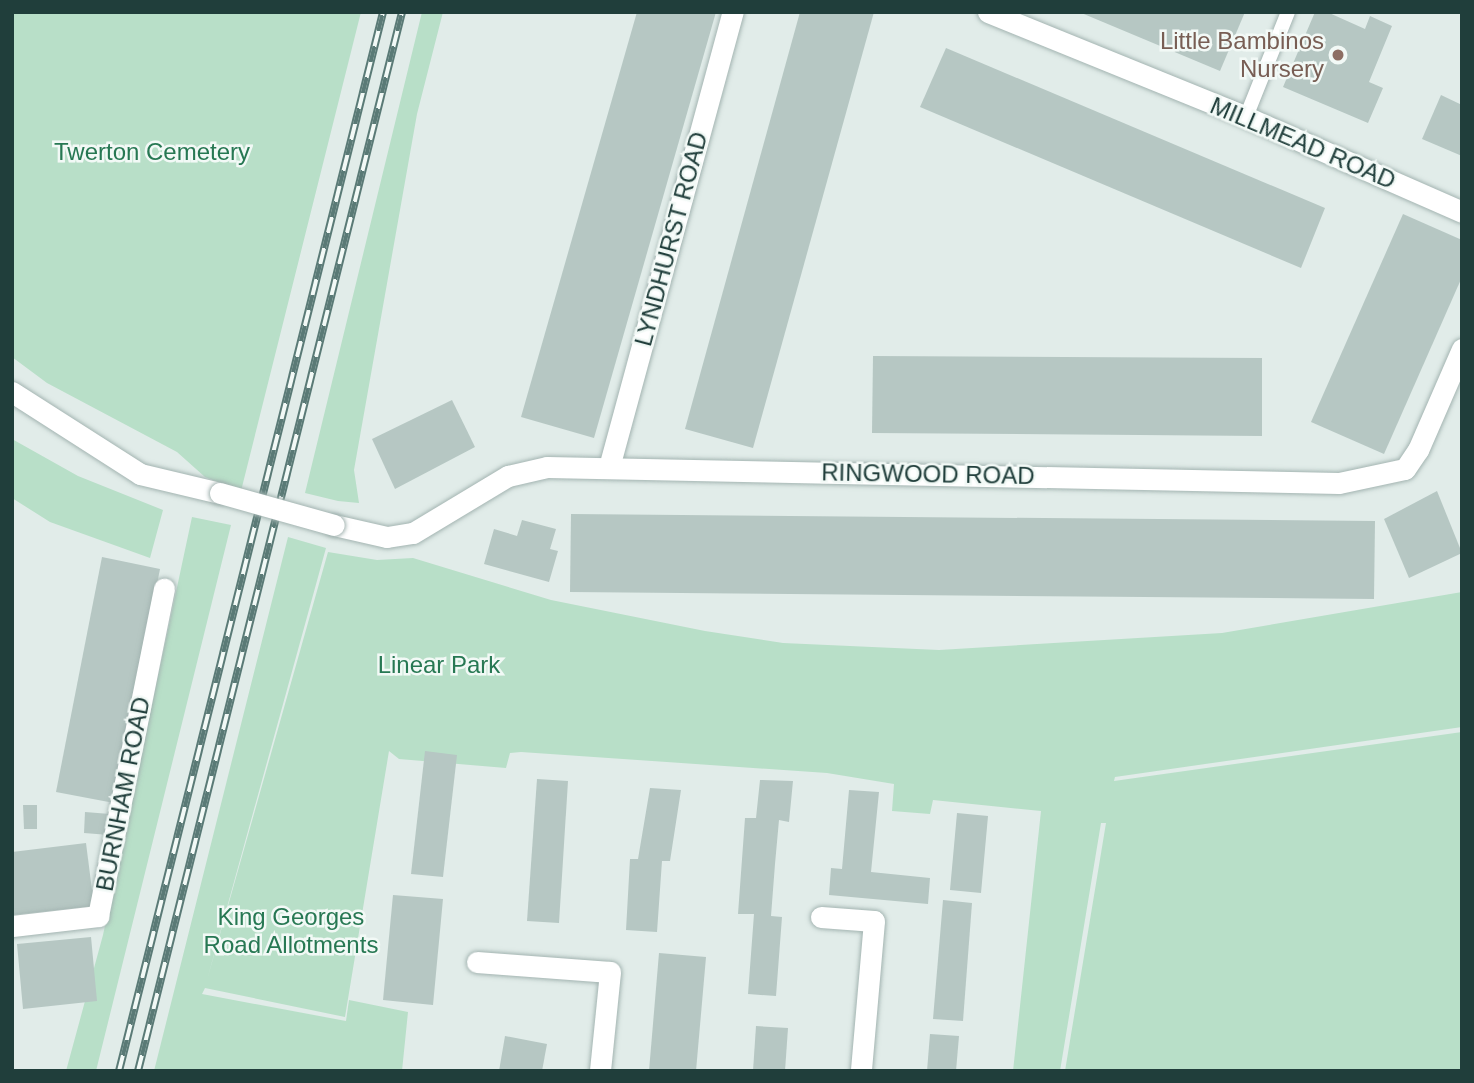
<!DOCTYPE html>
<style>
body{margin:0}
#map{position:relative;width:1474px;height:1083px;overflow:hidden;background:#e1ece9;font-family:Helvetica,sans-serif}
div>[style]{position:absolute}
.green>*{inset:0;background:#b8dfc8}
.building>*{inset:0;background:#b6c7c3}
.roads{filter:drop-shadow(0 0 2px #a3b4b1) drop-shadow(0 0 2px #a3b4b1)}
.service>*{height:14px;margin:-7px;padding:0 7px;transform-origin:7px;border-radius:7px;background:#fff}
.minor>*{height:21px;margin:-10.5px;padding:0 10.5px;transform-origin:10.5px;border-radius:10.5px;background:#fff}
.rail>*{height:8px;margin-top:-4px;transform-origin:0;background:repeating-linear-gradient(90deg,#f2f9f6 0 16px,#5a7a76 0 32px);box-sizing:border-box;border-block:2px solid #5a7a76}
.bridges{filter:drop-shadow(0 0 2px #a3b4b1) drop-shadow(0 0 2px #a3b4b1)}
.minor-bridge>*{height:21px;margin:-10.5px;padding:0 10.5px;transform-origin:10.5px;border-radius:10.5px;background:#fff}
.dots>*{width:19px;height:19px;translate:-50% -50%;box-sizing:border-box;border:4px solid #f2f9f6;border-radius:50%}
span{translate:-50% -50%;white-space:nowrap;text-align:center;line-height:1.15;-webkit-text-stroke:5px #f2f9f6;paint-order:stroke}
.education-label{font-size:24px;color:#785e54}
.right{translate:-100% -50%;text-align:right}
.street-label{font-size:24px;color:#203e3b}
.park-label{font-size:24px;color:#277853}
.frame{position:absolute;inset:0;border:14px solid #203e3b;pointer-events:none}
</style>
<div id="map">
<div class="green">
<i style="clip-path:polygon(12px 12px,361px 12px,241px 491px,205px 477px,177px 452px,47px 383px,12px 357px)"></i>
<i style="clip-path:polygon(422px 12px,443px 12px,417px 114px,354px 470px,359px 503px,338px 501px,305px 493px)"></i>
<i style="clip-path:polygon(12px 439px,78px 476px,163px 510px,150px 558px,50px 522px,12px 498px)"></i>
<i style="clip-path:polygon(192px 517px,231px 525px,96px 1071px,66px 1071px,103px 935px)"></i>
<i style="clip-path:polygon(288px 537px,326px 548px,207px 980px,328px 552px,377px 560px,413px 558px,551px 600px,705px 631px,783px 643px,939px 650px,1222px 633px,1462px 592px,1462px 727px,1115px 777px,1114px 781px,1462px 732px,1462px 1071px,1065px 1071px,1106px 823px,1101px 823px,1060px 1071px,1013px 1071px,1041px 811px,933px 800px,930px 814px,892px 811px,894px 784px,827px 773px,521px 752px,510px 753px,506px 768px,399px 759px,389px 751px,345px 1017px,205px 988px,202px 994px,346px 1021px,349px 1000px,408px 1012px,402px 1071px,154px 1071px)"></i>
</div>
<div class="building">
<i style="clip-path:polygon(637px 12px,716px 12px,594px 438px,521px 417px)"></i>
<i style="clip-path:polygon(800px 12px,874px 12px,753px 448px,685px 429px)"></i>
<i style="clip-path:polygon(1079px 12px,1245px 12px,1220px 71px)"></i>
<i style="clip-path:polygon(1315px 12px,1327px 12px,1365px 29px,1370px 16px,1392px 26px,1369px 82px,1383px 88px,1368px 123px,1283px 87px)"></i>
<i style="clip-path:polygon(946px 48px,1325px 208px,1301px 268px,920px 107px)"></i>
<i style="clip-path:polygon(1441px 95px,1462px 105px,1462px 156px,1422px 139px)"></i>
<i style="clip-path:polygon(1403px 214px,1462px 240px,1462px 277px,1384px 454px,1311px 422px)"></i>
<i style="clip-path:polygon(873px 356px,1262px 358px,1262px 436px,872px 433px)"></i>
<i style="clip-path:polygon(452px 400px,475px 447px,395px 489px,372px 439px)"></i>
<i style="clip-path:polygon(1437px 491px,1462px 553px,1409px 578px,1384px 519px)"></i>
<i style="clip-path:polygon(571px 514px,1375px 521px,1374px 599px,570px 592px)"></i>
<i style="clip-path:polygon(522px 520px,556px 529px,550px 549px,558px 551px,549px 582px,484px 564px,494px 529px,517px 536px)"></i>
<i style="clip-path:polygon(102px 557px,160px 569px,114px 803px,56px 792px)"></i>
<i style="clip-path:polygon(425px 751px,457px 755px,443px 877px,411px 874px)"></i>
<i style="clip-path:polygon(537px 779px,568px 781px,559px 923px,527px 921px)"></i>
<i style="clip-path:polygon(760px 780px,793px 781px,789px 822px,779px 820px,775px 864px,771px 916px,782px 917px,776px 996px,748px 994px,754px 914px,738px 914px,745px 818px,756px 818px)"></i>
<i style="clip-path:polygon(650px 788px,681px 790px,670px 861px,662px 861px,657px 932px,626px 930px,630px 859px,638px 859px)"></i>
<i style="clip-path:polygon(849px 790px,879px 792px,871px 872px,930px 878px,928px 904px,829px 895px,831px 868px,842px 869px)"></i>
<i style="clip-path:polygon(23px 805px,37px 805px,37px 829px,24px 829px)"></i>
<i style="clip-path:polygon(85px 812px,110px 814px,109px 835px,84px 833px)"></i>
<i style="clip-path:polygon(957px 813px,988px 816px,981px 893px,950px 890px)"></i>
<i style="clip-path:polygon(86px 843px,94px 906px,12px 915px,12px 852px)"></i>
<i style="clip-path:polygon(393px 895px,443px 899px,433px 1005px,383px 1000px)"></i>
<i style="clip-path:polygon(943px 900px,972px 903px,963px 1021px,933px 1019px)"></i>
<i style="clip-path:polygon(91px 937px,97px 1001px,23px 1009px,17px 944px)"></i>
<i style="clip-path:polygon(659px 953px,706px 957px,696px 1071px,649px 1071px)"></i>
<i style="clip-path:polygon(756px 1026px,788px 1028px,785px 1071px,753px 1071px)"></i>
<i style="clip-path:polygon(930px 1034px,959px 1036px,956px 1071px,927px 1071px)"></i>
<i style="clip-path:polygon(505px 1036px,547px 1044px,542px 1071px,499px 1071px)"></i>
</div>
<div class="roads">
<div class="service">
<i style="left:1246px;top:117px;width:113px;rotate:-68.2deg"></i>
</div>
<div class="minor">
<i style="left:988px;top:12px;width:279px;rotate:22.1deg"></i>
<i style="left:1246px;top:117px;width:236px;rotate:23.7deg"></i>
<i style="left:12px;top:392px;width:152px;rotate:32.6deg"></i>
<i style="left:140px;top:474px;width:82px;rotate:13.4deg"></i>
<i style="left:609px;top:467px;width:472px;rotate:-74.8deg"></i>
<i style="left:334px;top:525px;width:54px;rotate:12.8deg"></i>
<i style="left:387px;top:537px;width:26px;rotate:-9deg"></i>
<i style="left:413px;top:533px;width:111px;rotate:-31deg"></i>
<i style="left:508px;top:476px;width:40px;rotate:-13deg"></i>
<i style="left:547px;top:467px;width:792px;rotate:1.16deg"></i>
<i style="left:1339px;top:483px;width:67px;rotate:-12deg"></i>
<i style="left:1405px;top:469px;width:23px;rotate:-56deg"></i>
<i style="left:1418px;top:450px;width:110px;rotate:-66.5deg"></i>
<i style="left:821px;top:917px;width:53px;rotate:4.3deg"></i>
<i style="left:874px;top:921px;width:151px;rotate:95deg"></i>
<i style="left:12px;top:926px;width:87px;rotate:-6.6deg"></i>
<i style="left:98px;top:916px;width:334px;rotate:-78.6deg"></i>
<i style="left:477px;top:962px;width:133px;rotate:4.3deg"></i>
<i style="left:610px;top:972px;width:100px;rotate:95.8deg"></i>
</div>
</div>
<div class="rail">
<i style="left:119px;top:1071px;width:1091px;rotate:-76deg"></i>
<i style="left:138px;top:1071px;width:1091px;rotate:-76deg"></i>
</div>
<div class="bridges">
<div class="minor-bridge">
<i style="left:220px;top:493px;width:118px;rotate:15.7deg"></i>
</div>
</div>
<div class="dots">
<i style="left:1338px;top:55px;background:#8d6e63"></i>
</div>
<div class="education-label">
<span class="right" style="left:1324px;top:55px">Little Bambinos<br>Nursery</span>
</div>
<div class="street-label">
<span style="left:1303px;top:143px;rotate:23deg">MILLMEAD ROAD</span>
<span style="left:671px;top:239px;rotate:-75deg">LYNDHURST ROAD</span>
<span style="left:928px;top:474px;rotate:1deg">RINGWOOD ROAD</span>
<span style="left:123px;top:794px;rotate:-79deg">BURNHAM ROAD</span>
</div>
<div class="park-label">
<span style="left:152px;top:152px">Twerton Cemetery</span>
<span style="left:439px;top:665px">Linear Park</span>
<span style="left:291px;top:931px">King Georges<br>Road Allotments</span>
</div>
<div class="frame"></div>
</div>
